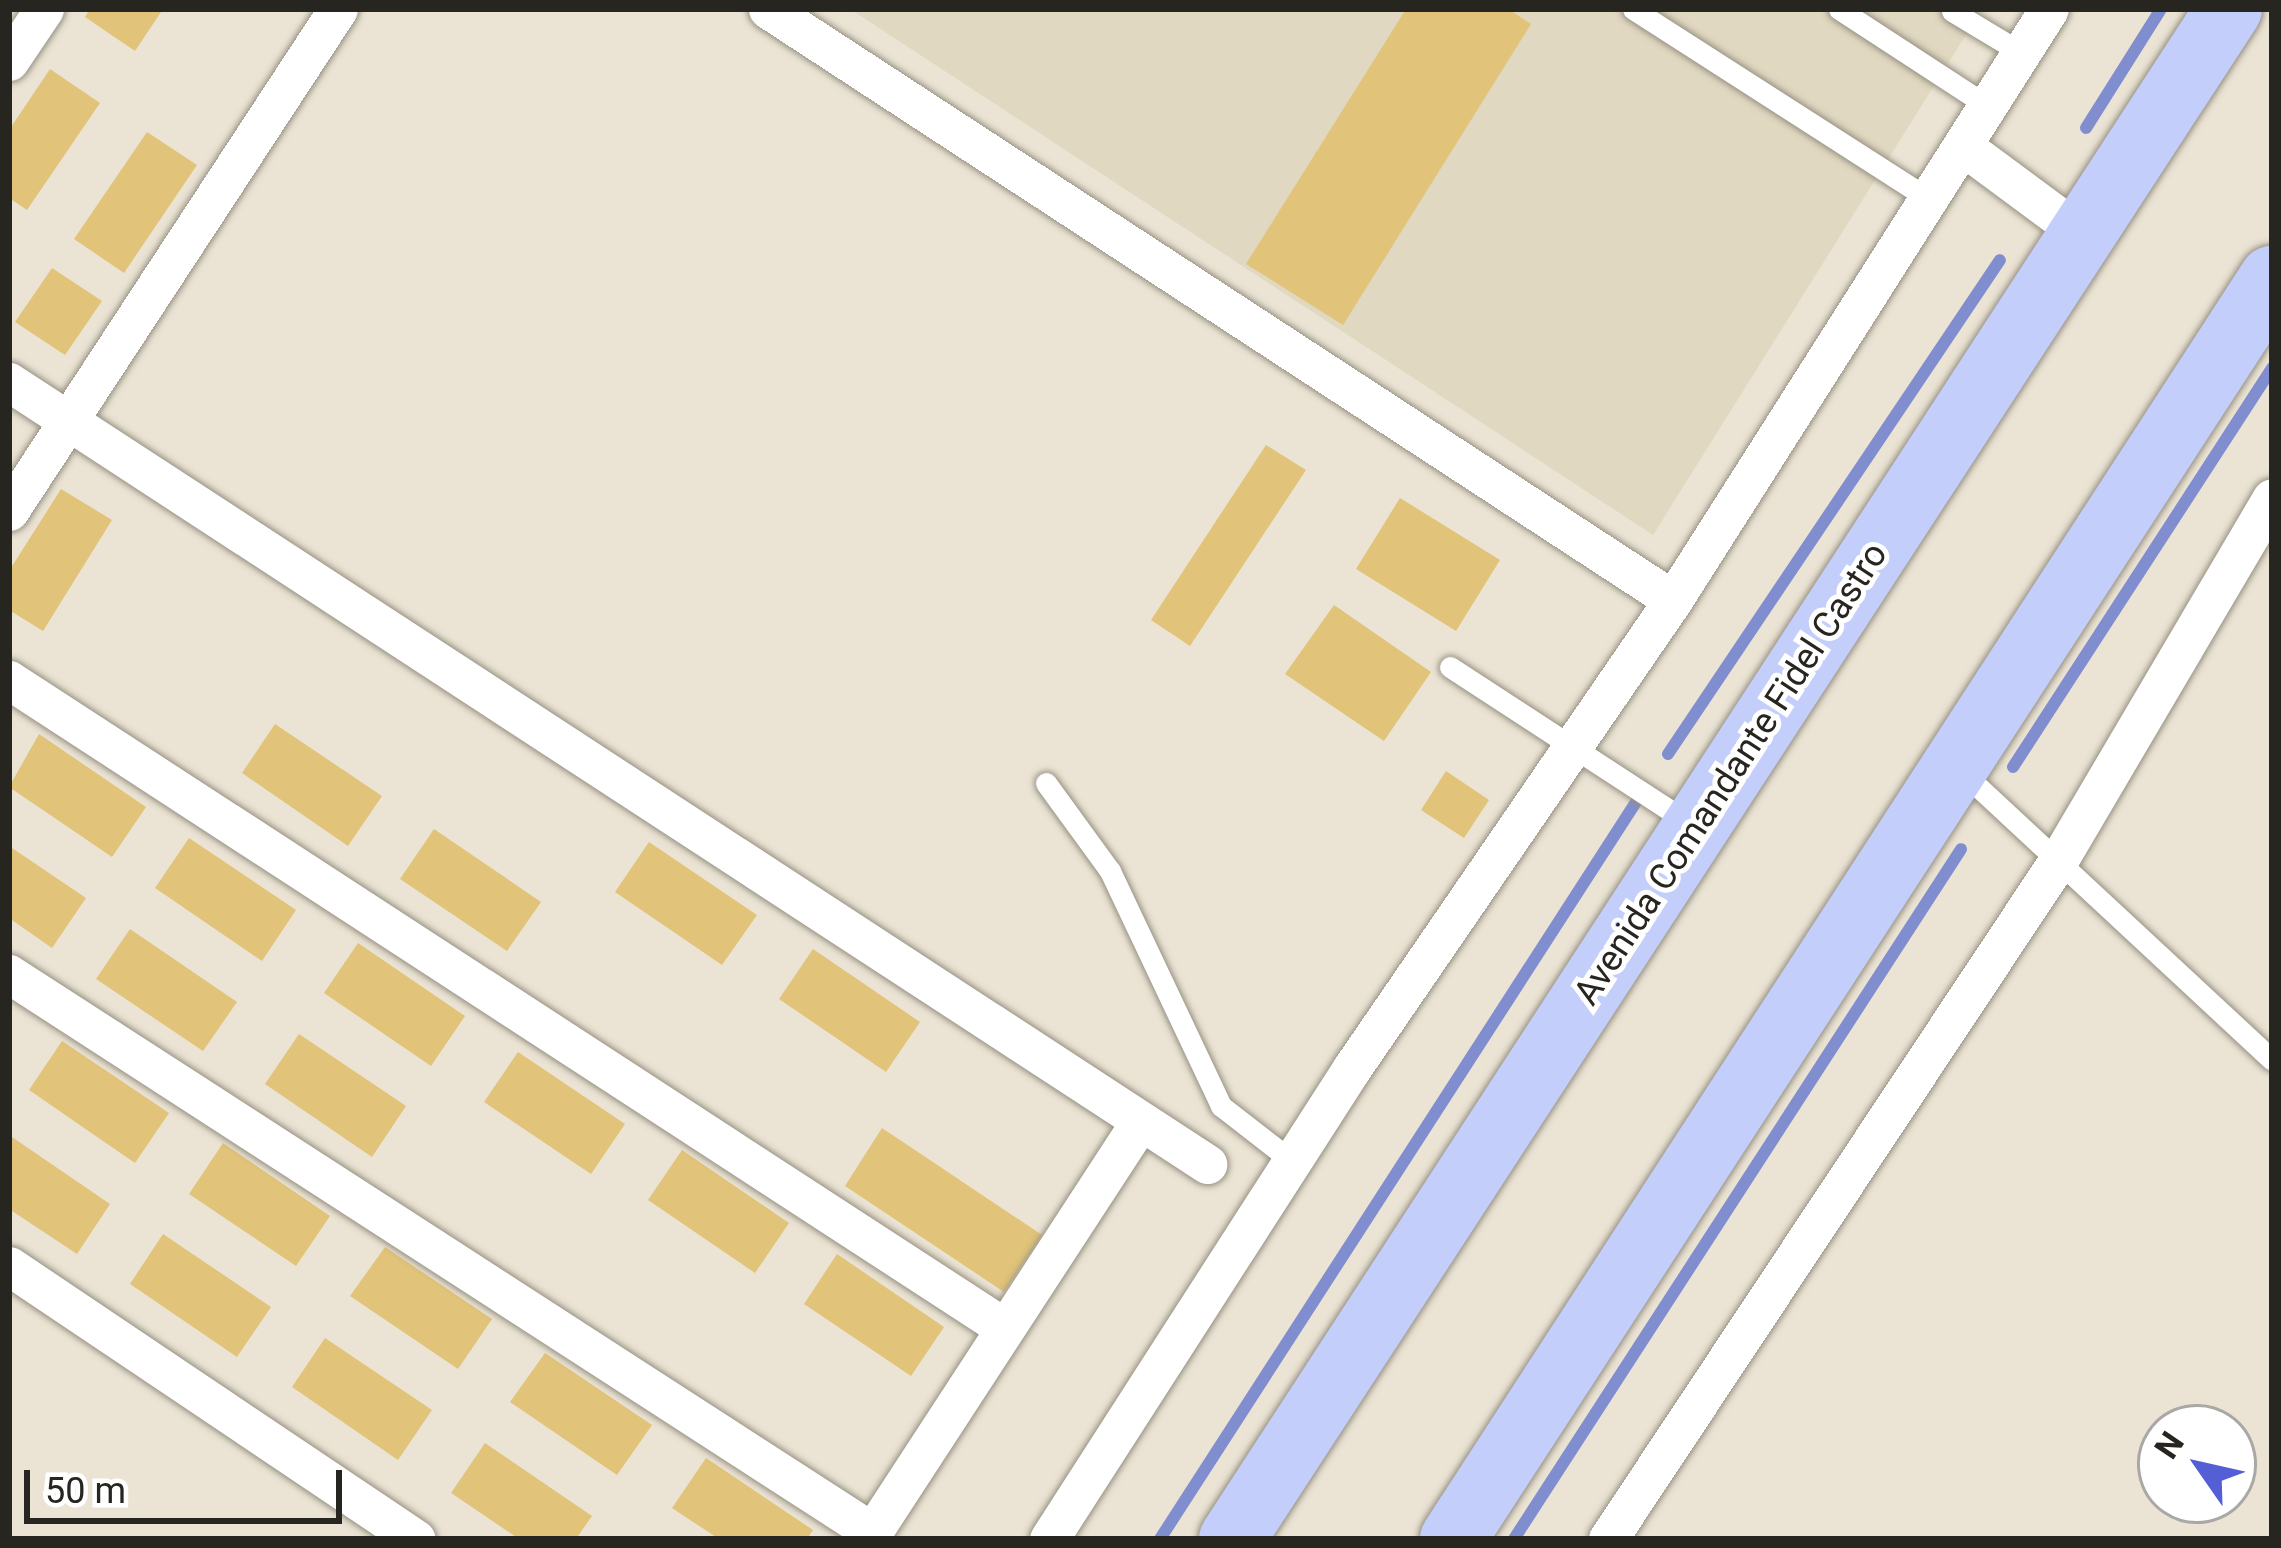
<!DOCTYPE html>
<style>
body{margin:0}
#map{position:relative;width:2281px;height:1548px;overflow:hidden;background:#ebe4d4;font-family:Roboto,sans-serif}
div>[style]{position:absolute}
.built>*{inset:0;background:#e1d8c1}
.stream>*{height:12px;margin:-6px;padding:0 6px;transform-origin:6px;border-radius:6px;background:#808dcf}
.building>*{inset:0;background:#e1c379}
.roads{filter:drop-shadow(0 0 3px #979183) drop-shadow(0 0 3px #979183)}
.service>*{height:21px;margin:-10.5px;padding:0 10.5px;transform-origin:10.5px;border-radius:10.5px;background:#fff}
.minor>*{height:39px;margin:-19.5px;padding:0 19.5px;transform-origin:19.5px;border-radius:19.5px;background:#fff}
.motorway>*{height:66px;margin:-33px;padding:0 33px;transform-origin:33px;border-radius:33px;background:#c3cefb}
span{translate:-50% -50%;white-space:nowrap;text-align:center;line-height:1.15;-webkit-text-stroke:10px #fff;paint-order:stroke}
.street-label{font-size:36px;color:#27251f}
.frame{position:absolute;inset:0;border:12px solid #27251f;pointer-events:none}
.north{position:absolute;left:2137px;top:1404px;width:120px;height:120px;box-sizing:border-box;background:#fff;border:3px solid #a9a8a5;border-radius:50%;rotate:304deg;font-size:33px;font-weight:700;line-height:48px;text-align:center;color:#27251f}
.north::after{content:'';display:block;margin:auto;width:42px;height:54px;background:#545ed5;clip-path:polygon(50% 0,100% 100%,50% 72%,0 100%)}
.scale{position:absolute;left:24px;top:1470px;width:318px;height:54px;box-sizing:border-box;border:6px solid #27251f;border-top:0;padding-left:15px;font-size:36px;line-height:42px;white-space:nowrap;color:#27251f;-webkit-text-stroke:9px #fff;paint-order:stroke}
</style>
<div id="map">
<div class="built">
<i style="clip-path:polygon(850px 9px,1982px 9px,1653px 535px)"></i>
</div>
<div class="stream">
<i style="left:2086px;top:128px;width:141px;rotate:-57.8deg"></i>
<i style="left:1668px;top:754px;width:595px;rotate:-56.1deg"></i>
<i style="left:2013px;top:767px;width:476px;rotate:-57deg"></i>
<i style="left:1160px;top:1539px;width:877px;rotate:-57.14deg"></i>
<i style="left:1514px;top:1539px;width:822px;rotate:-57.06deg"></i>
</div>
<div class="building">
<i style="clip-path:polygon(90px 9px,163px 9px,135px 51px,85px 17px)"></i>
<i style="clip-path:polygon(1406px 9px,1508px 9px,1531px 24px,1343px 325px,1246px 264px)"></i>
<i style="clip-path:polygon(50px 69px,100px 103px,27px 210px,9px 198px,9px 130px)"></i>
<i style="clip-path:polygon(147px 132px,197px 165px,124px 273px,74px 239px)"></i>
<i style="clip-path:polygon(52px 268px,102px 301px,65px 355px,15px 322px)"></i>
<i style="clip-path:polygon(1266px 445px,1306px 470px,1190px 646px,1151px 620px)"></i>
<i style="clip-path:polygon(61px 489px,112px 520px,43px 631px,9px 610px,9px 571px)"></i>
<i style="clip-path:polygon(1400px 498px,1500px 560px,1456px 631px,1356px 569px)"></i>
<i style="clip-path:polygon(1334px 605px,1431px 672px,1384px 741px,1285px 674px)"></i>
<i style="clip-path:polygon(275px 724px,382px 796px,348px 846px,242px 773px)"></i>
<i style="clip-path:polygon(39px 734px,146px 807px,112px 857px,9px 787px)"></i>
<i style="clip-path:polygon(1446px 771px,1489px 800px,1464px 838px,1421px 810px)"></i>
<i style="clip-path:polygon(434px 829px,541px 902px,507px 951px,400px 879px)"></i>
<i style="clip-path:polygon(189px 838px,296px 910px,262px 961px,155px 888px)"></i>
<i style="clip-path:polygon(649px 842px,757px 915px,722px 965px,615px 892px)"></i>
<i style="clip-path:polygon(9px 846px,86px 898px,52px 948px,9px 918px)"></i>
<i style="clip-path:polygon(130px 929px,237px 1002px,203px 1051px,96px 979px)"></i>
<i style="clip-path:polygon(358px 943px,465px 1016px,431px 1066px,324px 993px)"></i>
<i style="clip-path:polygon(813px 949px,920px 1022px,886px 1072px,779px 999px)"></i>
<i style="clip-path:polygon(299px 1034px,406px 1106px,372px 1157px,265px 1084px)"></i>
<i style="clip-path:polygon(62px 1041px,169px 1113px,135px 1163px,29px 1090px)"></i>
<i style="clip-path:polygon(518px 1052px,625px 1124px,591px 1174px,484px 1102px)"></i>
<i style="clip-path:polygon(882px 1128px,1042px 1235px,1004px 1292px,845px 1186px)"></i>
<i style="clip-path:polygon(9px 1135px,110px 1204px,77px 1254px,9px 1209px)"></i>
<i style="clip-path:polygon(223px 1143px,330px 1216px,296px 1266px,189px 1194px)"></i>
<i style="clip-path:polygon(682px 1150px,789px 1223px,755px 1273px,648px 1200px)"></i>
<i style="clip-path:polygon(163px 1234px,271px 1307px,237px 1357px,130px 1284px)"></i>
<i style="clip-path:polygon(385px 1247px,492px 1319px,458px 1369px,350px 1296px)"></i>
<i style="clip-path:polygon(837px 1254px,944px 1327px,911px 1376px,804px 1304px)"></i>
<i style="clip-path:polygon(325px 1338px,432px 1410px,398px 1460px,292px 1387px)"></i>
<i style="clip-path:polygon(545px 1353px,652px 1425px,617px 1475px,510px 1402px)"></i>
<i style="clip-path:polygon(485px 1443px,592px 1516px,576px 1539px,519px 1539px,451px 1493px)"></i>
<i style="clip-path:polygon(706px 1458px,813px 1530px,807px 1539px,719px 1539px,672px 1508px)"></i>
</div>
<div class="roads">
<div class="service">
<i style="left:1633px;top:9px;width:352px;rotate:32.7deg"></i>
<i style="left:1839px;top:9px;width:178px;rotate:33.1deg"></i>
<i style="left:1952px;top:11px;width:82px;rotate:31deg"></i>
<i style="left:1450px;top:667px;width:288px;rotate:33.1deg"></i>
<i style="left:1959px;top:769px;width:427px;rotate:42.9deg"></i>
<i style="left:1046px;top:783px;width:109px;rotate:54deg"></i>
<i style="left:1110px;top:871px;width:260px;rotate:64.7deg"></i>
<i style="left:1221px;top:1106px;width:90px;rotate:37.8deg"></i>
</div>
<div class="minor">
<i style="left:768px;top:9px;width:1081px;rotate:33.15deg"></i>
<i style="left:9px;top:61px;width:63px;rotate:-56.1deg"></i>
<i style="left:1964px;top:147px;width:148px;rotate:36.5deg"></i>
<i style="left:9px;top:382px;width:1431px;rotate:33.13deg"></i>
<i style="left:9px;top:511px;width:600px;rotate:-56.76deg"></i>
<i style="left:9px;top:680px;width:1188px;rotate:33.05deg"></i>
<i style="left:9px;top:974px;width:1028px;rotate:32.89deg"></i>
<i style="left:9px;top:1266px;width:490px;rotate:33.9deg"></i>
<i style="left:868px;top:1539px;width:499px;rotate:-56.9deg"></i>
<i style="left:1049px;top:1539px;width:560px;rotate:-57.25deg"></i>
<i style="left:1352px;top:1068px;width:568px;rotate:-55.55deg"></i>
<i style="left:1673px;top:600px;width:700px;rotate:-57.54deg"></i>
<i style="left:1608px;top:1539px;width:814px;rotate:-56.43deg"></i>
<i style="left:2058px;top:861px;width:421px;rotate:-59.5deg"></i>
</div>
<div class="motorway">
<i style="left:1232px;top:1539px;width:1826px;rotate:-56.91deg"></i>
<i style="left:1453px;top:1539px;width:1503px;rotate:-56.98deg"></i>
</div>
</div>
<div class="street-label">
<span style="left:1731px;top:774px;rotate:-57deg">Avenida Comandante Fidel Castro</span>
</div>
<div class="frame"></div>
<div class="north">N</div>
<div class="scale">50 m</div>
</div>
